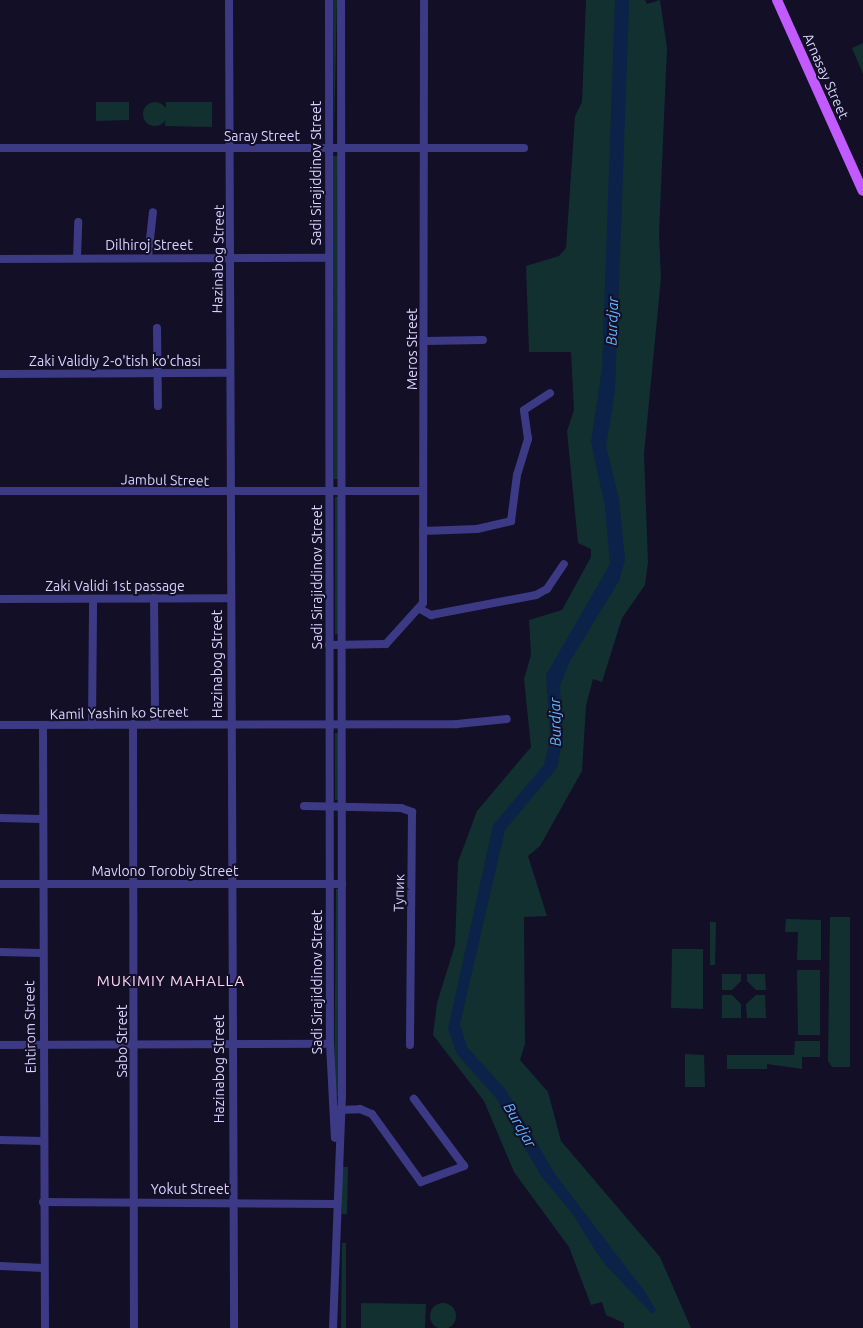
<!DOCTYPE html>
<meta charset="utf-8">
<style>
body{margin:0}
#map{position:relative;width:863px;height:1328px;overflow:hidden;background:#130f26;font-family:Ubuntu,sans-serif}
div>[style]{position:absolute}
.green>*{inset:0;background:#12302f}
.round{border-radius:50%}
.water>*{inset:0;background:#0c2248}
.minor>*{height:8px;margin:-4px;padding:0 4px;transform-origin:4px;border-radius:4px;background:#3d3a85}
.major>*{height:10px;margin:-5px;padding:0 5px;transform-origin:5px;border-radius:5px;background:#c25bff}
span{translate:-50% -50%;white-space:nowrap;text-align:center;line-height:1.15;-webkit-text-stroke:4px #130f26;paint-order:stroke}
.street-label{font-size:14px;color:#d9d4ff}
.water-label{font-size:15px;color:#62b6ff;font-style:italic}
.neighbourhood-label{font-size:15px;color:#ffd6f0;letter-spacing:1px}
</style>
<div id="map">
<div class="green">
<i style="clip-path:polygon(333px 0,337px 0,334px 136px)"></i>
<i style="clip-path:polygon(586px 0,645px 0,647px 4px,660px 0,667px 48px,659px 234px,661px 278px,644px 454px,648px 562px,645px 585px,622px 618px,602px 682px,593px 679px,586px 706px,582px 771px,540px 846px,528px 856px,547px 916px,524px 917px,525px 1044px,520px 1060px,548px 1092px,561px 1141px,660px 1257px,691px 1328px,624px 1328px,624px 1323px,606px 1315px,602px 1302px,591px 1305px,569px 1247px,514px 1172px,484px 1101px,433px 1035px,437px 1003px,455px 945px,458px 862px,477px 811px,531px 747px,524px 679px,531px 655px,529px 620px,562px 610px,591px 557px,591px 549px,578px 543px,567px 431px,574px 410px,571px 352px,529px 352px,526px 266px,559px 256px,566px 248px,575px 116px,582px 102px)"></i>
<i style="clip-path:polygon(863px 43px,863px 74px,852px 48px)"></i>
<i style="clip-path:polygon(96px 102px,129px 102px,129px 120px,96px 121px)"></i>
<i style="clip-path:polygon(166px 102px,212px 102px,212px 127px,165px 126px)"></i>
<i class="round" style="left:143px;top:102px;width:24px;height:24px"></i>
<i style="clip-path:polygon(333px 156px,337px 156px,338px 479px,334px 479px)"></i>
<i style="clip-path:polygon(335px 497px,339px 497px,339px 634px,335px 634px)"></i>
<i style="clip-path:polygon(335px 733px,338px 733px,339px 800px,335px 800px)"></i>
<i style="clip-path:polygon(336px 889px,339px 889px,338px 1097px,334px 1096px)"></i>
<i style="clip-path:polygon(830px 917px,850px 917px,850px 1067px,832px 1067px,828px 1061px)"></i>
<i style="clip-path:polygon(786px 919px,821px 920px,821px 960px,797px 960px,798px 932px,785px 932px)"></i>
<i style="clip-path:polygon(710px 922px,716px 922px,715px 965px,710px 965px)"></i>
<i style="clip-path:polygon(672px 949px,703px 949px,703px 1009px,671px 1008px)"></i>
<i style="clip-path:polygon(797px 970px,820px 970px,820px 1035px,798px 1035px)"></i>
<i style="clip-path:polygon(722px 974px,741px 974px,741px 981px,732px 990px,722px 990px)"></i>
<i style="clip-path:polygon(747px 974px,765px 974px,766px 990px,756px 990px,747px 981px)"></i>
<i style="clip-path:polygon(722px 995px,732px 995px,741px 1004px,741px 1018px,722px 1018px)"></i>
<i style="clip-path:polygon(756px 995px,765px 995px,766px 1018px,747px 1018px,746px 1004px)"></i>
<i style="clip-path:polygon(795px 1041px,820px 1041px,820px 1057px,802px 1057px,802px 1069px,767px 1064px,767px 1069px,727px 1069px,727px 1055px,794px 1055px)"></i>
<i style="clip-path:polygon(685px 1054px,704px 1055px,705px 1087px,685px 1087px)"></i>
<i style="clip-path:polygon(342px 1167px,348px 1167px,347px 1214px,342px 1214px)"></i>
<i style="clip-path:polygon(342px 1243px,346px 1243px,346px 1328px,341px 1328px)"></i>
<i class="round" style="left:430px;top:1303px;width:26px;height:26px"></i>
<i style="clip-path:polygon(361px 1303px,426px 1304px,425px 1328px,361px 1328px)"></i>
</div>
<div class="water">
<i style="clip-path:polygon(615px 0,629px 0,629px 8px,615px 392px,606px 446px,619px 499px,625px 560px,619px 581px,570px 661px,560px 686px,563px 738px,557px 768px,505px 830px,460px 1024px,467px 1047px,506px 1090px,555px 1174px,645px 1292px,656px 1310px,652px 1314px,602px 1261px,572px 1213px,541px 1176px,496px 1098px,457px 1054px,448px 1029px,493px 825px,544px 765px,550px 739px,546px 675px,610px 564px,605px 507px,591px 442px,602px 368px)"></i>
</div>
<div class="minor">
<i style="left:229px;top:0;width:1328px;rotate:89.78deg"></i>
<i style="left:329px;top:0;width:1044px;rotate:89.95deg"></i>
<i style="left:330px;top:1044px;width:94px;rotate:87deg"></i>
<i style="left:0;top:148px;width:524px"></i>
<i style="left:148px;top:257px;width:45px;rotate:-83.7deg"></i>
<i style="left:77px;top:258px;width:36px;rotate:-88deg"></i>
<i style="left:0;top:259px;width:329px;rotate:-0.2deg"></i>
<i style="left:157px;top:328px;width:78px;rotate:89.3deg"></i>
<i style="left:425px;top:341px;width:58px;rotate:-1deg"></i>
<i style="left:0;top:374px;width:229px;rotate:-0.3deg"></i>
<i style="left:0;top:491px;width:423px"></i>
<i style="left:423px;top:531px;width:54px;rotate:-2.1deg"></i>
<i style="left:477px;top:529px;width:35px;rotate:-13deg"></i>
<i style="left:511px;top:521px;width:46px;rotate:-82.6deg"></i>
<i style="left:517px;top:475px;width:38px;rotate:-73deg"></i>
<i style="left:528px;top:439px;width:29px;rotate:-98deg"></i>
<i style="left:524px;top:410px;width:31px;rotate:-33deg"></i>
<i style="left:154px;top:598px;width:125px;rotate:89.5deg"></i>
<i style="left:0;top:599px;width:230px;rotate:-0.2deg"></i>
<i style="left:420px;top:609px;width:13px;rotate:29deg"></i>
<i style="left:431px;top:615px;width:107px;rotate:-10.8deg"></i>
<i style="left:536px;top:595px;width:13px;rotate:-29deg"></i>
<i style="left:547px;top:589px;width:30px;rotate:-56deg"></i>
<i style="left:329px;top:645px;width:57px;rotate:-1deg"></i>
<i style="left:386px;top:644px;width:55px;rotate:-47.9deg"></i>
<i style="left:423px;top:603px;width:603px;rotate:-89.9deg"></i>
<i style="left:133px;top:724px;width:604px;rotate:89.91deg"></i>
<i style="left:0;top:725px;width:457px;rotate:-0.1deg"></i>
<i style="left:457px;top:724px;width:50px;rotate:-5.7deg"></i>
<i style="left:92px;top:725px;width:126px;rotate:-89.5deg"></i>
<i style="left:43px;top:727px;width:601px;rotate:89.81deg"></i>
<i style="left:304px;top:806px;width:97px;rotate:1.2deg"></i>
<i style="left:401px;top:808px;width:12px;rotate:20deg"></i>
<i style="left:412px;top:812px;width:233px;rotate:90.5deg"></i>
<i style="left:0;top:818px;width:42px;rotate:1.4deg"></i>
<i style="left:0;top:884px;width:342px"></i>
<i style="left:0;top:952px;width:41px;rotate:1.4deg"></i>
<i style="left:0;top:1045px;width:330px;rotate:-0.2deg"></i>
<i style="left:336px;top:1110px;width:24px;rotate:-2deg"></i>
<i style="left:360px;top:1109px;width:13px;rotate:23deg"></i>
<i style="left:372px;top:1114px;width:84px;rotate:54.2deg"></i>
<i style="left:421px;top:1182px;width:46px;rotate:-20.4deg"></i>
<i style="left:464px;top:1166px;width:84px;rotate:-126.7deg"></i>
<i style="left:0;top:1140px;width:43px;rotate:1.3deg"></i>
<i style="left:43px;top:1202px;width:293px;rotate:0.4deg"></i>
<i style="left:0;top:1266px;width:44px;rotate:2.6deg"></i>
<i style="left:333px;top:1328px;width:232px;rotate:-87.8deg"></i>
<i style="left:342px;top:1096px;width:1096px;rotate:-90.05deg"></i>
</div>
<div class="major">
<i style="left:777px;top:0;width:209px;rotate:65.8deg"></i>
</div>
<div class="street-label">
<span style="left:826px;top:76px;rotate:66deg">Arnasay Street</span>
<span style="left:262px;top:136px">Saray Street</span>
<span style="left:316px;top:173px;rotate:-90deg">Sadi Sirajiddinov Street</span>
<span style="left:149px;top:245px">Dilhiroj Street</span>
<span style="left:218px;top:259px;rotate:-89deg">Hazinabog Street</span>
<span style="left:412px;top:349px;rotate:-90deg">Meros Street</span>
<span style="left:115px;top:361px">Zaki Validiy 2-o'tish ko'chasi</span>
<span style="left:165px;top:480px;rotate:1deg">Jambul Street</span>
<span style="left:317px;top:577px;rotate:-90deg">Sadi Sirajiddinov Street</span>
<span style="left:115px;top:586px">Zaki Validi 1st passage</span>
<span style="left:217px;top:664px;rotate:-90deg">Hazinabog Street</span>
<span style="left:119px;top:713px;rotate:-1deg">Kamil Yashin ko Street</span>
<span style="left:165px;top:871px">Mavlono Torobiy Street</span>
<span style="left:399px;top:893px;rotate:-89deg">Тупик</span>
<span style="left:317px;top:982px;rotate:-90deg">Sadi Sirajiddinov Street</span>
<span style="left:30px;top:1027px;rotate:-91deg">Ehtirom Street</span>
<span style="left:122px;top:1041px;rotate:-90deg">Sabo Street</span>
<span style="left:219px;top:1069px;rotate:-90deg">Hazinabog Street</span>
<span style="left:190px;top:1189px">Yokut Street</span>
</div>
<div class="water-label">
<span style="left:612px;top:321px;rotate:-88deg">Burdjar</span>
<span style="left:555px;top:722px;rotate:-91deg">Burdjar</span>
<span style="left:520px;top:1125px;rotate:60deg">Burdjar</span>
</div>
<div class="neighbourhood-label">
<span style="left:171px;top:981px">MUKIMIY MAHALLA</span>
</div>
</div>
